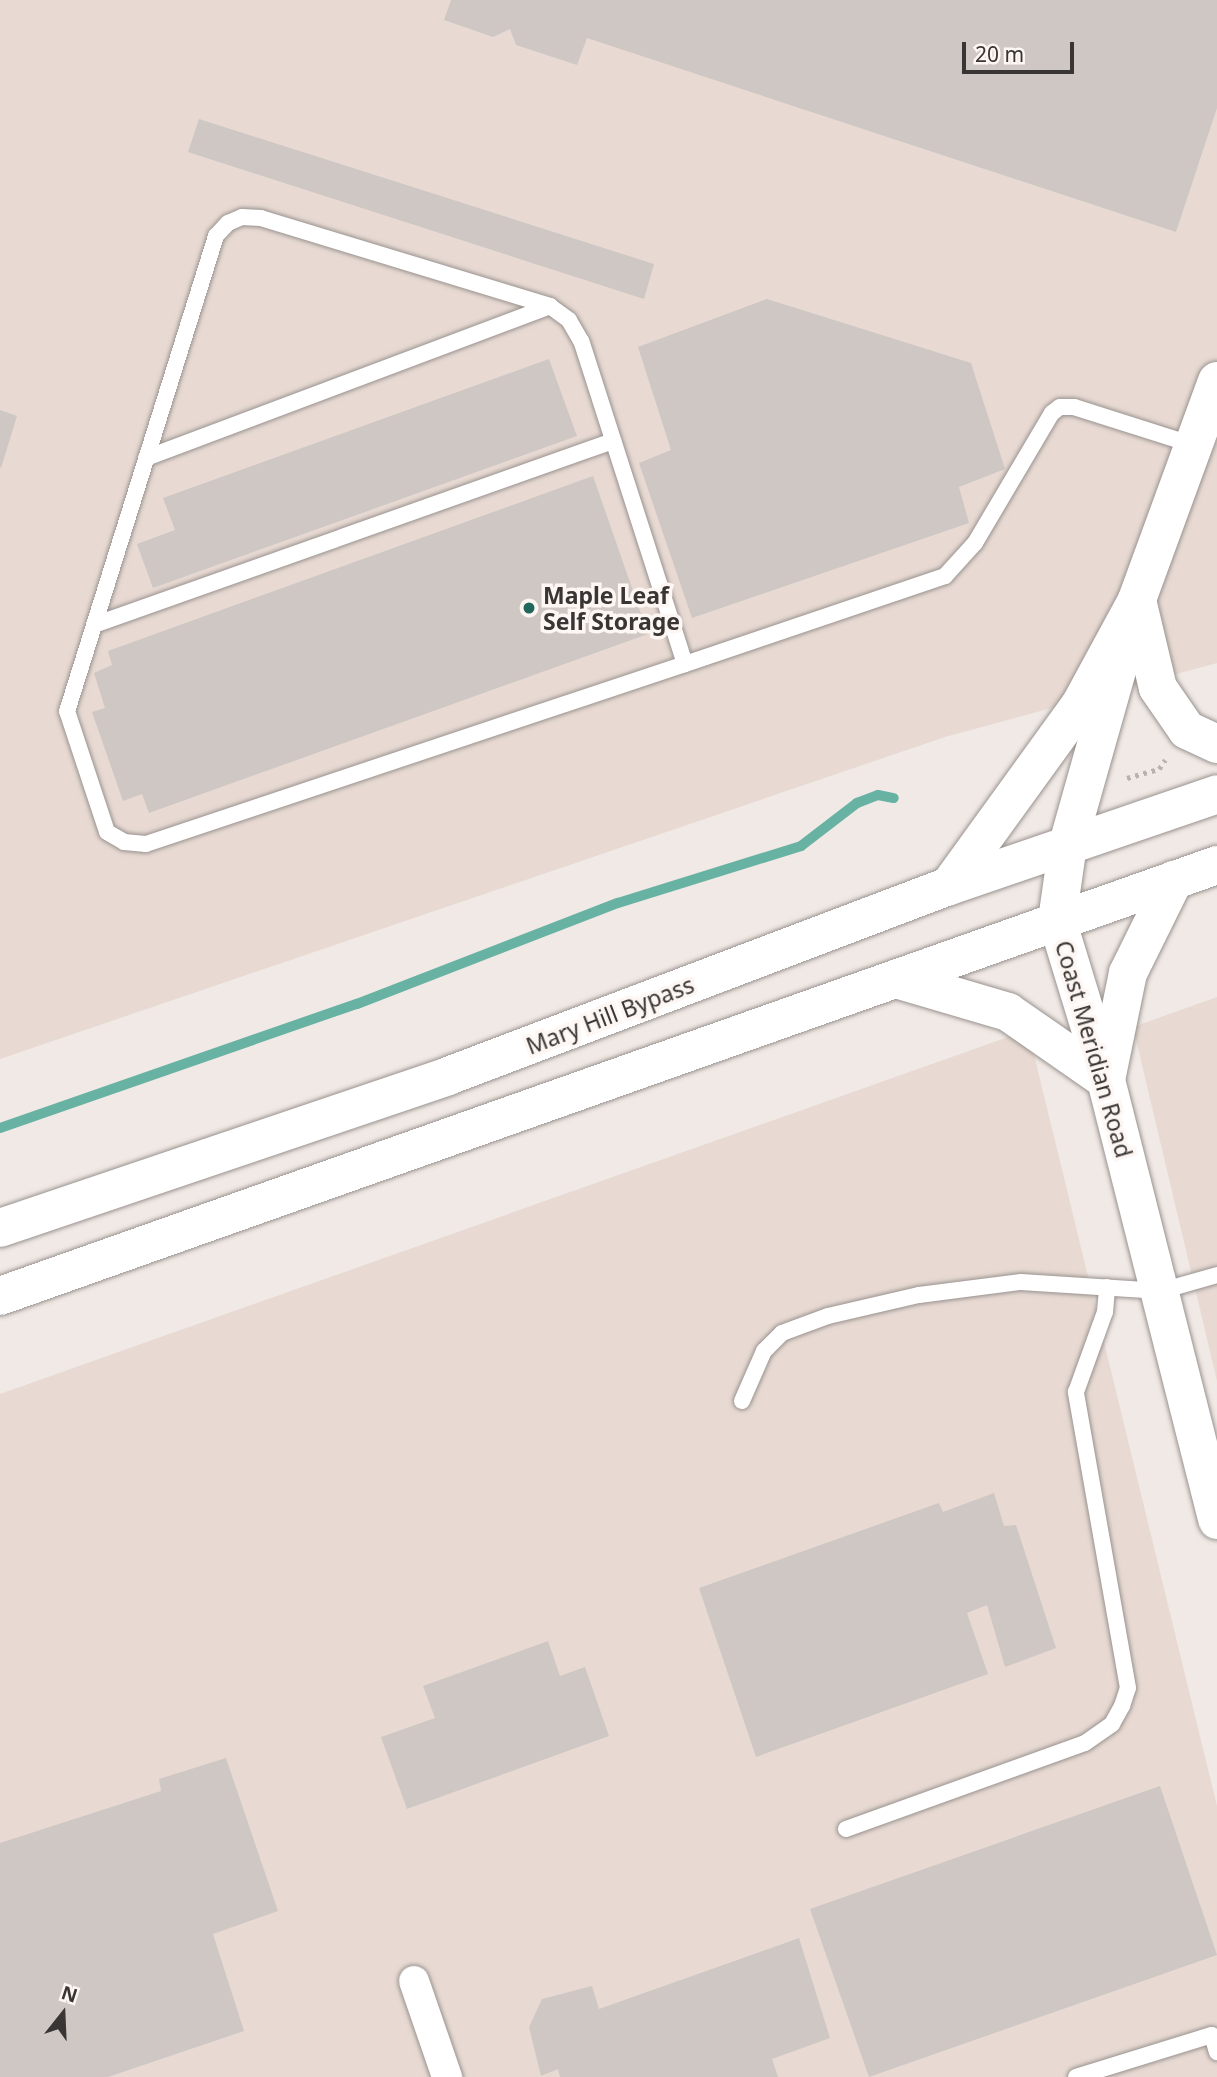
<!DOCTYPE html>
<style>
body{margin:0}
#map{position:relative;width:1217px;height:2077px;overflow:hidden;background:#f0e9e5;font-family:"Noto Sans",sans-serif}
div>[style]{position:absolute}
.built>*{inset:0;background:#e8dad3}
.stream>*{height:10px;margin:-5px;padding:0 5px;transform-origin:5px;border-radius:5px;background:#68b2a3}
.building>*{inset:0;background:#cec7c4}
.path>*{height:4.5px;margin-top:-2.25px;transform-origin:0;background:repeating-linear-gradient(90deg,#b8b2af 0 3.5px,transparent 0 8.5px)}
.roads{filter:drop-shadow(0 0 2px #99928f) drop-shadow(0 0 2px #99928f)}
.service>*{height:16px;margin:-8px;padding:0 8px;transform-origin:8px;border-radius:8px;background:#fff}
.minor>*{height:30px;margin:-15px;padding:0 15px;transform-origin:15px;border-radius:15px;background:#fff}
.tertiary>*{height:38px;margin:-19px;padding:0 19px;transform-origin:19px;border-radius:19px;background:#fff}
.trunk>*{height:38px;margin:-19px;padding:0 19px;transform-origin:19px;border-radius:19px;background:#fff}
.dots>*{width:19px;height:19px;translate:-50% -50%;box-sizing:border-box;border:4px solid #fdf6f2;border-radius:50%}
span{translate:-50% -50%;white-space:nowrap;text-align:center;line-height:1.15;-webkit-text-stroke:7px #fdf6f2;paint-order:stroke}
.poi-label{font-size:23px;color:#383534;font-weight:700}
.left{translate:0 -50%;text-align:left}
.street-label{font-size:23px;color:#383534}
.north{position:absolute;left:28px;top:1979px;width:70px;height:70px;-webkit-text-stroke:5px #fdf6f2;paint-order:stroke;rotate:18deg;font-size:19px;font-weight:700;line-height:28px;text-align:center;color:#383534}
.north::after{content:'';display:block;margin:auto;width:24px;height:32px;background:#383534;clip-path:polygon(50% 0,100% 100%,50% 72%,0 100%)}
.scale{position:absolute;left:962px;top:42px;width:112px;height:32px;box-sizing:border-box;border:4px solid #383534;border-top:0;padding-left:9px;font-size:21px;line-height:24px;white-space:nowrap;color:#383534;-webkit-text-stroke:5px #fdf6f2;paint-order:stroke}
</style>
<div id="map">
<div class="built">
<i style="clip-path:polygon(0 0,1217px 0,1217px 663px,945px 737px,0 1059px)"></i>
<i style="clip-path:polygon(1217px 997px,1217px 1381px,1133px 1027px)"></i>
<i style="clip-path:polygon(1028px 1030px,1217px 1806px,1217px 2077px,0 2077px,0 1394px)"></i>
</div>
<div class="stream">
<i style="left:0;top:1128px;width:378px;rotate:-19.2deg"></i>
<i style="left:357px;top:1004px;width:280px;rotate:-21.2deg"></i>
<i style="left:618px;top:903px;width:192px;rotate:-17.3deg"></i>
<i style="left:801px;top:846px;width:71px;rotate:-37.5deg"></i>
<i style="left:857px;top:803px;width:22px;rotate:-21deg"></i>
<i style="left:878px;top:795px;width:16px;rotate:11deg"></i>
</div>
<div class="building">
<i style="clip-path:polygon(451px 0,1217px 0,1217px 108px,1176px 232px,587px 38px,577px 65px,516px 45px,510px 29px,493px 37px,444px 20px)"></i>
<i style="clip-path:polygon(199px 119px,654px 264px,644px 299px,188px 152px)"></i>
<i style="clip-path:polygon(767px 299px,971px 363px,1005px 469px,959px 487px,969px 523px,692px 618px,639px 463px,671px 450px,638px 347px)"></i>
<i style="clip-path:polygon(549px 359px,577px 436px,153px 588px,137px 544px,175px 530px,163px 498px)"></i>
<i style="clip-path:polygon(0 410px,17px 416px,1px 468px,0 467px)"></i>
<i style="clip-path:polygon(593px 476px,648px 634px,149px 813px,142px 794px,123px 801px,92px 712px,105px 708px,94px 673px,112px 665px,108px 651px)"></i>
<i style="clip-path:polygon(994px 1493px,1004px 1526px,1016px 1525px,1056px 1648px,1005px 1667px,987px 1605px,967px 1613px,988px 1674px,756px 1757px,699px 1588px,939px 1503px,943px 1512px)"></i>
<i style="clip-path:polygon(548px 1641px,560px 1676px,585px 1667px,609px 1736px,407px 1809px,381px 1737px,435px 1718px,423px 1686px)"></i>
<i style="clip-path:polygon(226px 1758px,278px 1911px,213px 1934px,244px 2031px,108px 2077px,0 2077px,0 1843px,161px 1791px,159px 1779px)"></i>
<i style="clip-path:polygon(1160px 1786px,1217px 1955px,869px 2077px,810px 1909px)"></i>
<i style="clip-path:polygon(799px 1938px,830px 2038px,772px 2059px,778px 2077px,560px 2077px,558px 2069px,541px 2076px,529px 2027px,542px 1999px,592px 1986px,599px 2009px)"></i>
</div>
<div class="path">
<i style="left:1127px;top:778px;width:33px;rotate:-16deg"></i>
<i style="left:1159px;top:769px;width:11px;rotate:-56deg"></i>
</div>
<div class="roads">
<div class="service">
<i style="left:146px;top:458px;width:432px;rotate:-20.6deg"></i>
<i style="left:94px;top:625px;width:551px;rotate:-19.52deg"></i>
<i style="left:685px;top:664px;width:339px;rotate:-107.8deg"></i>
<i style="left:581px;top:341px;width:24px;rotate:-120deg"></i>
<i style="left:569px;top:320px;width:24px;rotate:-144deg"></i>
<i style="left:550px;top:306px;width:302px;rotate:-163.1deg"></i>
<i style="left:261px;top:218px;width:19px;rotate:-177deg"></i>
<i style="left:242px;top:217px;width:15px;rotate:157deg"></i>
<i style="left:228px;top:223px;width:18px;rotate:133deg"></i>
<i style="left:216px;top:236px;width:498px;rotate:107.4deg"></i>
<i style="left:67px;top:711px;width:127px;rotate:71.7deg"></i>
<i style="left:107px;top:832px;width:20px;rotate:30deg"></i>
<i style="left:124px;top:842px;width:22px;rotate:5deg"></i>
<i style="left:146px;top:844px;width:568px;rotate:-18.47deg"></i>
<i style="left:685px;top:664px;width:274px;rotate:-18.7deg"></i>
<i style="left:945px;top:576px;width:45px;rotate:-47.7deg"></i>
<i style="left:975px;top:543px;width:151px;rotate:-59.4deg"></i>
<i style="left:1052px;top:413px;width:10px;rotate:-37deg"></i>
<i style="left:1060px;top:407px;width:14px"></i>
<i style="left:1074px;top:407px;width:126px;rotate:17.6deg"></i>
<i style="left:742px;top:1401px;width:55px;rotate:-66.3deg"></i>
<i style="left:764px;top:1351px;width:25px;rotate:-45deg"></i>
<i style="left:782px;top:1333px;width:49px;rotate:-20.3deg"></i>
<i style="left:828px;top:1316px;width:93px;rotate:-13deg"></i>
<i style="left:919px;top:1295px;width:103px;rotate:-7.3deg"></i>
<i style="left:1021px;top:1282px;width:140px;rotate:3.7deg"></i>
<i style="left:1161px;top:1291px;width:58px;rotate:-15.9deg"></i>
<i style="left:846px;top:1829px;width:254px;rotate:-19.8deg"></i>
<i style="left:1085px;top:1743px;width:33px;rotate:-35deg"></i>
<i style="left:1112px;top:1724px;width:21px;rotate:-61deg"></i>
<i style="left:1122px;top:1706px;width:19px;rotate:-72deg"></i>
<i style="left:1128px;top:1688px;width:301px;rotate:-100deg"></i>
<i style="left:1076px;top:1392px;width:85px;rotate:-70.1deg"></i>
<i style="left:1105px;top:1312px;width:25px;rotate:-85deg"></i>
<i style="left:1076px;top:2077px;width:142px;rotate:-17.2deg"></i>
<i style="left:1212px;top:2035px;width:18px;rotate:74deg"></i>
</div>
<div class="minor">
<i style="left:414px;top:1981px;width:102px;rotate:71deg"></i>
</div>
<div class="tertiary">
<i style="left:1217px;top:381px;width:233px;rotate:110.1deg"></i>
<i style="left:1137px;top:600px;width:254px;rotate:105.8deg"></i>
<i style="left:1068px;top:844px;width:77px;rotate:98.2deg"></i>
<i style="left:1057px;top:920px;width:167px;rotate:73deg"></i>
<i style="left:1106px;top:1080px;width:454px;rotate:75.8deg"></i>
</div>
<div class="trunk">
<i style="left:1137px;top:600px;width:90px;rotate:76.6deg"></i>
<i style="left:1158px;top:688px;width:51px;rotate:55.4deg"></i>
<i style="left:1187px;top:730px;width:33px;rotate:25deg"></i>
<i style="left:949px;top:886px;width:223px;rotate:-54.1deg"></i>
<i style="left:1080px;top:705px;width:119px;rotate:-61.5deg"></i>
<i style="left:896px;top:979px;width:117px;rotate:16.4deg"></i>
<i style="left:1008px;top:1012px;width:119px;rotate:34.8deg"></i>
<i style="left:1106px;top:1080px;width:109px;rotate:-78.4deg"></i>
<i style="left:1128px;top:973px;width:104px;rotate:-63.7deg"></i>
<i style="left:0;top:1228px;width:473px;rotate:-18.7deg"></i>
<i style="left:448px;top:1076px;width:536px;rotate:-20.77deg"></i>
<i style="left:949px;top:886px;width:283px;rotate:-18.9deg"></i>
<i style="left:0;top:1296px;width:1291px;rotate:-19.5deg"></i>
</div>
</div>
<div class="dots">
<i style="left:529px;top:608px;background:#21675b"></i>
</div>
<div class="poi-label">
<span class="left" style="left:543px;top:608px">Maple Leaf<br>Self Storage</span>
</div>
<div class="street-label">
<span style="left:610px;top:1015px;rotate:-21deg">Mary Hill Bypass</span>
<span style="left:1094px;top:1049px;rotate:74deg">Coast Meridian Road</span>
</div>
<div class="north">N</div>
<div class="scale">20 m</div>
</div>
